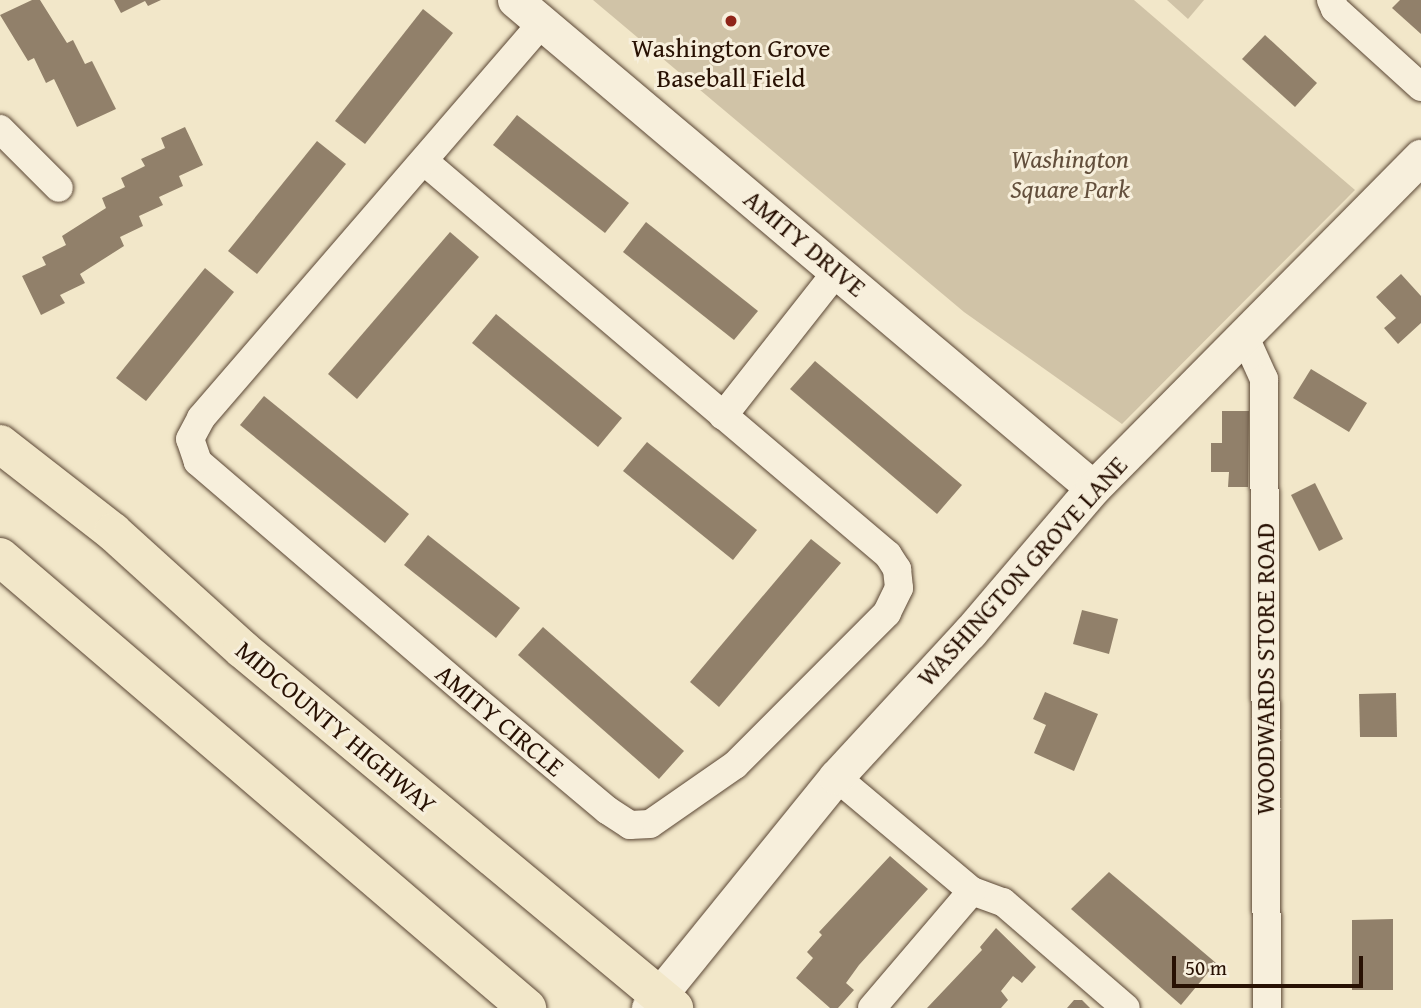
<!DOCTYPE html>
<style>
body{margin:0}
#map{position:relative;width:1421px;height:1008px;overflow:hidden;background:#f2e7c9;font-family:"Gentium Book Plus",serif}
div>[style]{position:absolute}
.green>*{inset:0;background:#d0c3a7}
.building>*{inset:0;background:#91806a}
.roads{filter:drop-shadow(0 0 2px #5a4634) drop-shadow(0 0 2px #5a4634)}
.minor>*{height:28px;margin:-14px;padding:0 14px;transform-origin:14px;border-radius:14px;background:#f7efdc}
.tertiary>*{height:35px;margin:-17.5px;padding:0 17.5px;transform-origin:17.5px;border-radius:17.5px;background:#f7efdc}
.primary>*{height:38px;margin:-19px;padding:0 19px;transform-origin:19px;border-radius:19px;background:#f2e7c9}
.dots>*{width:19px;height:19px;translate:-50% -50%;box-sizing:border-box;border:4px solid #f7efdc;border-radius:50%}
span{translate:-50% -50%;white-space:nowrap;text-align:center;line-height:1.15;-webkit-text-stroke:6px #f7efdc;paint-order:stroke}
.poi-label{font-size:26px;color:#281103}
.park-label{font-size:26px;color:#634f3c;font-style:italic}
.street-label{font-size:26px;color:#281103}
.scale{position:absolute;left:1172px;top:956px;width:191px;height:32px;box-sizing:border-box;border:4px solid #281103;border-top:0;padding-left:9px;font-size:21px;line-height:24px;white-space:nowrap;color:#281103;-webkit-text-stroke:5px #f7efdc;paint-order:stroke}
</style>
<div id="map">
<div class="green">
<i style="clip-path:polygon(593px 0,1134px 0,1355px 190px,1122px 424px,964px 312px)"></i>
<i style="clip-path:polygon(1167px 0,1204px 0,1188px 19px)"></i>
</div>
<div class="building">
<i style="clip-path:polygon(32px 0,40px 0,67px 43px,73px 40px,85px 64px,92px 61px,116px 109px,77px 127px,54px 79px,46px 83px,34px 58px,28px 61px,0 15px)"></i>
<i style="clip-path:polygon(114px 0,161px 0,148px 6px,145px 1px,121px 13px)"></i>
<i style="clip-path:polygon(1400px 0,1421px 0,1421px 34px,1392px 8px)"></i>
<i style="clip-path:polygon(423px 9px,453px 33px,365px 144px,335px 121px)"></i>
<i style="clip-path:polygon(1265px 35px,1317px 83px,1295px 107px,1242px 59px)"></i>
<i style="clip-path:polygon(517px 115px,629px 203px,605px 233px,493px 145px)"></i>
<i style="clip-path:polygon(185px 127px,203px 165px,179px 176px,183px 186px,159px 197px,163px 205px,139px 216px,143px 226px,120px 237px,124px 246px,80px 274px,85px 283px,60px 295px,65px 303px,41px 315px,22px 276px,46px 265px,42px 257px,66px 245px,62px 236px,106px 208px,102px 198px,125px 187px,121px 178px,145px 166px,141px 159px,165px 148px,161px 138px)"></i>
<i style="clip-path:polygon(317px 141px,346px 164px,257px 274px,228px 251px)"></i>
<i style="clip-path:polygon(646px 222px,758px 311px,734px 340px,623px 252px)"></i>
<i style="clip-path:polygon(450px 232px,479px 257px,357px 399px,328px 374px)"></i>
<i style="clip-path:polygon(205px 268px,234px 292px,146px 401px,116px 378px)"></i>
<i style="clip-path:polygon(1401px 274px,1421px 296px,1421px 323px,1398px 344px,1384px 328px,1396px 318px,1376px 297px)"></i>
<i style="clip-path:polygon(496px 314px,622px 418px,598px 447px,472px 343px)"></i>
<i style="clip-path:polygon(815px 361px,962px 485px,937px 514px,790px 389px)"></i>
<i style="clip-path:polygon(1311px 369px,1367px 403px,1349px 432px,1293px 398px)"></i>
<i style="clip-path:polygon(264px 396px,409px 514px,385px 543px,240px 425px)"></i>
<i style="clip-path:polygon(1222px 411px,1249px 411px,1248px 487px,1228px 487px,1229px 472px,1211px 472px,1211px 443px,1222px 443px)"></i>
<i style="clip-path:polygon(647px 442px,757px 530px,733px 560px,623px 471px)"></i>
<i style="clip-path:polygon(1315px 483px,1343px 539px,1319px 551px,1291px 495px)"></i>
<i style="clip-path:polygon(428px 535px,520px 608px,496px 638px,404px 565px)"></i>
<i style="clip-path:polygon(811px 539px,841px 563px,719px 707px,690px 682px)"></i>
<i style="clip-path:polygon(1082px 610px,1118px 619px,1109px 654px,1073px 644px)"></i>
<i style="clip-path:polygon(543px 627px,684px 751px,659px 779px,518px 655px)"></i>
<i style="clip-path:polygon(1045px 692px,1098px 714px,1074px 771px,1034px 753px,1046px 725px,1033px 719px)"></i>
<i style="clip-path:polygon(1396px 693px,1397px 737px,1360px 737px,1359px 694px)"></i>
<i style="clip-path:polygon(890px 856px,928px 889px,859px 965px,846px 983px,854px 990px,838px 1008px,830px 1008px,796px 978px,813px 958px,807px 952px,822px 935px,819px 932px)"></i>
<i style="clip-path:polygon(1109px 872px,1216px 963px,1181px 1005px,1071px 909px)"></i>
<i style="clip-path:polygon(1393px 919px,1393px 990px,1352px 990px,1352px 920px)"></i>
<i style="clip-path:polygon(996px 928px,1036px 967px,1022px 983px,1013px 976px,1001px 991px,1008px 1000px,1001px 1008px,927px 1008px,982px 950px,980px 947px)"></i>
<i style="clip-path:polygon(1074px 1000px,1082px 1000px,1090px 1008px,1067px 1008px)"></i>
</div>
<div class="roads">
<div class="minor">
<i style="left:1331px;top:0;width:10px;rotate:66deg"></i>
<i style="left:1335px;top:9px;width:116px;rotate:42.2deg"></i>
<i style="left:0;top:129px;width:83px;rotate:45deg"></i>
<i style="left:425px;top:162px;width:607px;rotate:40.32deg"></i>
<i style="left:888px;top:555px;width:17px;rotate:57deg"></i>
<i style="left:897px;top:569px;width:19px;rotate:84deg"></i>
<i style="left:899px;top:588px;width:28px;rotate:116deg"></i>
<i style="left:887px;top:613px;width:215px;rotate:135deg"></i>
<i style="left:735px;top:765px;width:103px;rotate:145.2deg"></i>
<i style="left:650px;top:824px;width:20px;rotate:177deg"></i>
<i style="left:630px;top:825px;width:27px;rotate:-147deg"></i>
<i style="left:607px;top:810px;width:177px;rotate:-140deg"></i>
<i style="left:471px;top:696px;width:360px;rotate:-139.4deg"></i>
<i style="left:198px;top:462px;width:24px;rotate:-109deg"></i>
<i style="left:190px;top:439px;width:24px;rotate:-62deg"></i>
<i style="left:201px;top:418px;width:522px;rotate:-49.2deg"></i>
<i style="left:1244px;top:335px;width:48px;rotate:65.6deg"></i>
<i style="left:1264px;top:379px;width:629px;rotate:89.73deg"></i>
<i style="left:723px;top:416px;width:186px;rotate:-51.8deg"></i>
<i style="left:836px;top:777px;width:177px;rotate:40deg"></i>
<i style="left:972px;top:891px;width:33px;rotate:20deg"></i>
<i style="left:1003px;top:902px;width:162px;rotate:40.8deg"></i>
<i style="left:872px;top:1008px;width:154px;rotate:-49.5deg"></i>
</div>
<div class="tertiary">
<i style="left:515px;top:0;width:756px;rotate:40.17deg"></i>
<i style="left:649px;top:1008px;width:297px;rotate:-51deg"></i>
<i style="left:836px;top:777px;width:197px;rotate:-47.3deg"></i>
<i style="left:970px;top:632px;width:189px;rotate:-49.5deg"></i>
<i style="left:1093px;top:488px;width:466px;rotate:-45.3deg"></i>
</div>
<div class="primary">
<i style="left:0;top:444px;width:143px;rotate:37.9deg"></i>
<i style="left:113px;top:532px;width:174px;rotate:42.2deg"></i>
<i style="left:242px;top:649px;width:562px;rotate:39.73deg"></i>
<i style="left:0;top:557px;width:694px;rotate:40.56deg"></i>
</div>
</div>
<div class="dots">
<i style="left:731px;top:21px;background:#8f2418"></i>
</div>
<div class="poi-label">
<span style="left:731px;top:63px">Washington Grove<br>Baseball Field</span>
</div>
<div class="park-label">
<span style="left:1070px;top:174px">Washington<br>Square Park</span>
</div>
<div class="street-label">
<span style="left:805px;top:243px;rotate:40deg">AMITY DRIVE</span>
<span style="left:1022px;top:571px;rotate:-48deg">WASHINGTON GROVE LANE</span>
<span style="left:1265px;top:669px;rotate:-90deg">WOODWARDS STORE ROAD</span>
<span style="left:500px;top:720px;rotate:40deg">AMITY CIRCLE</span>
<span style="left:336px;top:727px;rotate:40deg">MIDCOUNTY HIGHWAY</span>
</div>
<div class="scale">50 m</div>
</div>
